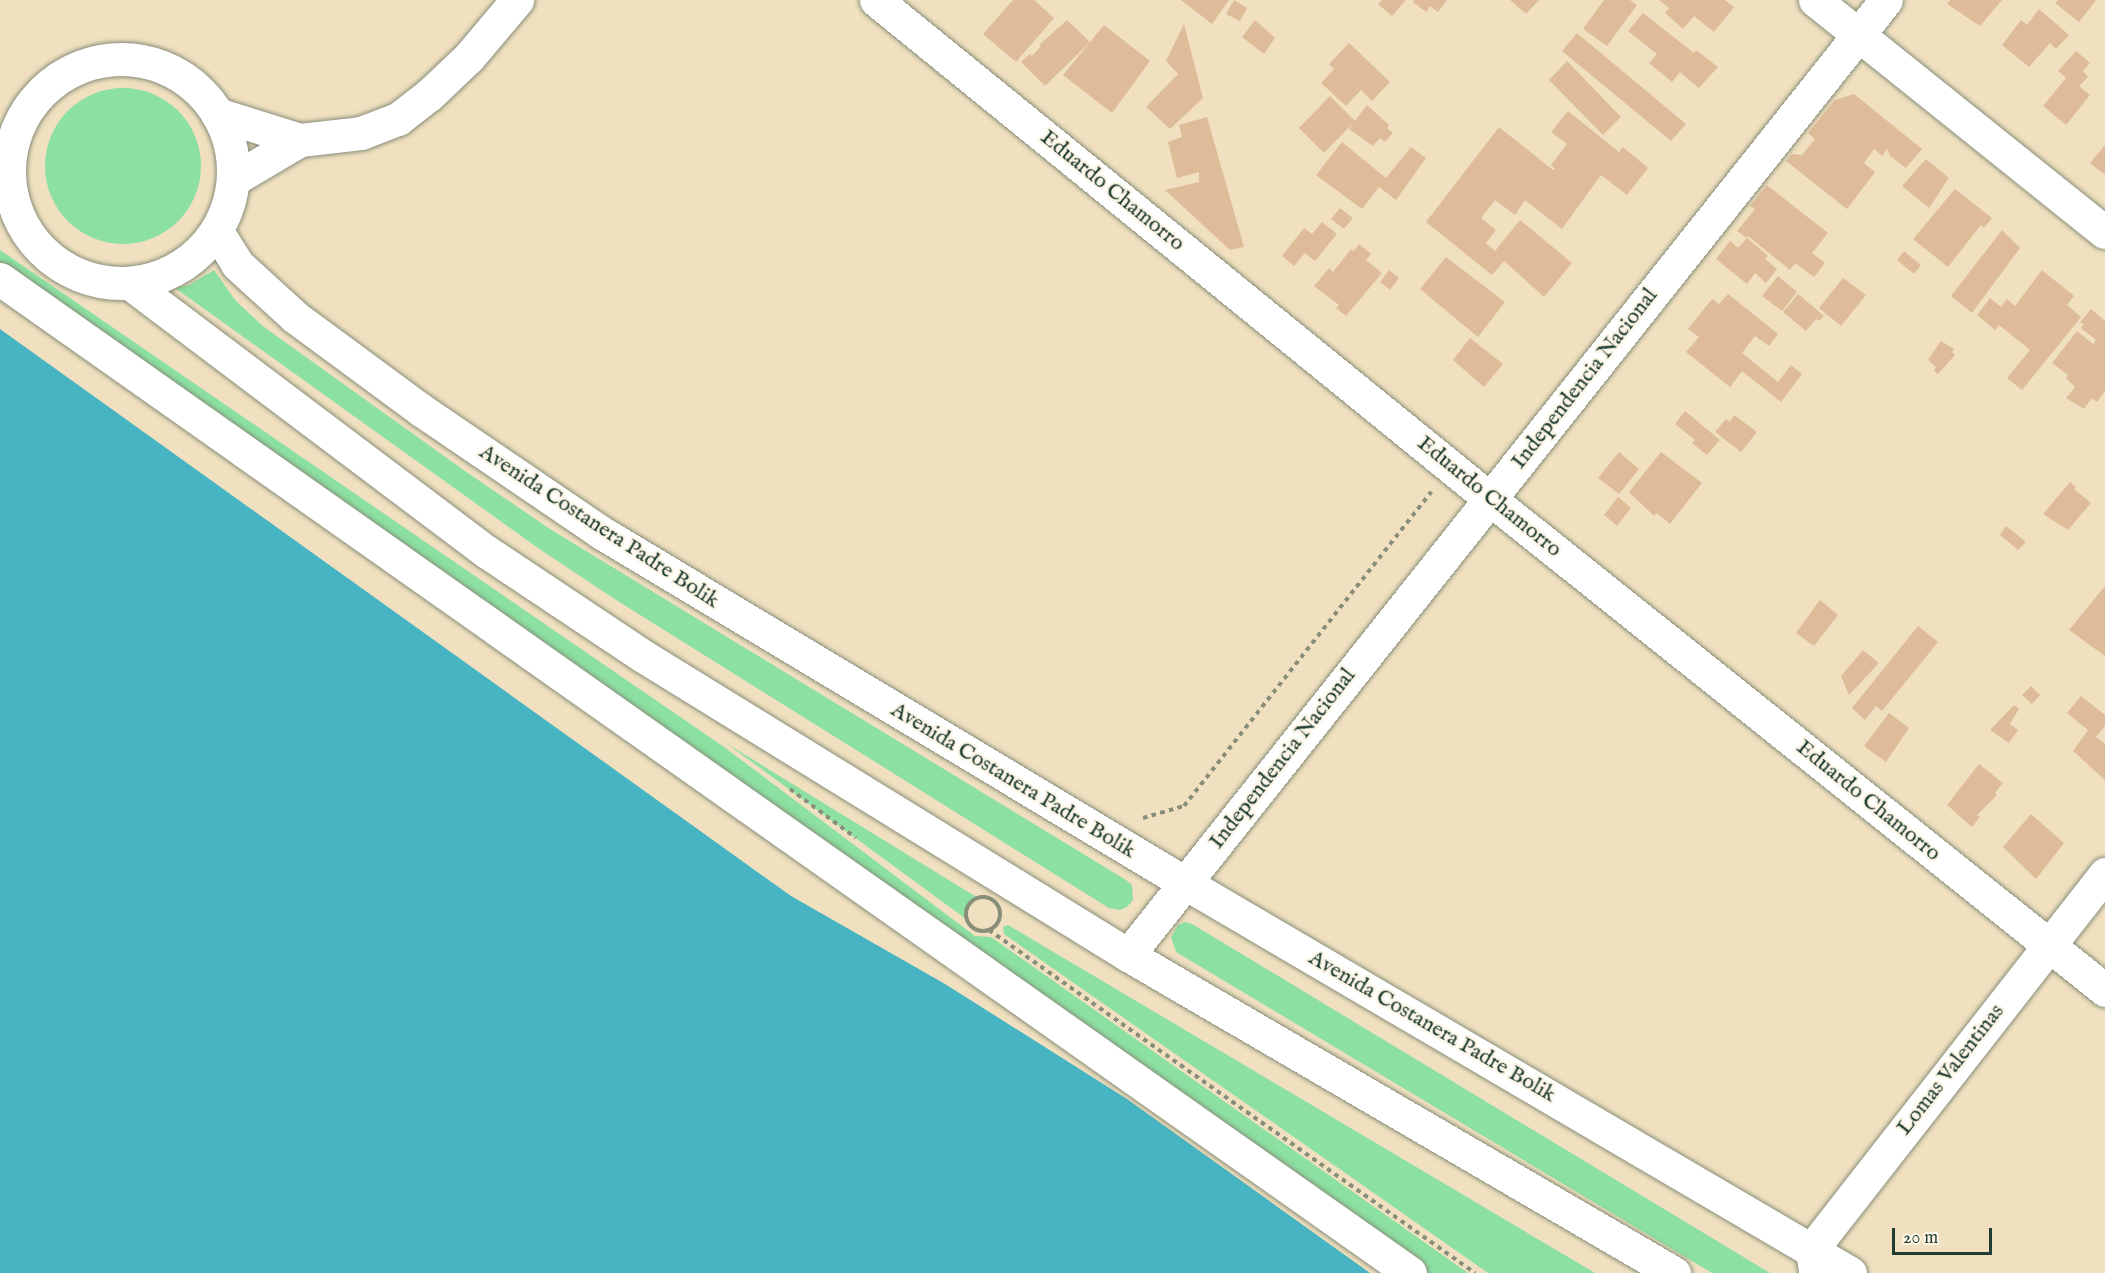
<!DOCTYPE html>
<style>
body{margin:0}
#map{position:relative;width:2105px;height:1273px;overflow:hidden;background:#f0e0bf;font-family:"IM FELL English",serif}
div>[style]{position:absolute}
.green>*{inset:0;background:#8be0a2}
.round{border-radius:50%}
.water>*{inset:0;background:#46b4c2}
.building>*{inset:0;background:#debc99}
.path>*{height:4px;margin-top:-2px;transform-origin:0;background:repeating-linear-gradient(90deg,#888e7a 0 4.5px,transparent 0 9px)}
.path>.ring{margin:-2px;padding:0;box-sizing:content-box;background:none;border:4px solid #888e7a;border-radius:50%}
.roads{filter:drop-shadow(0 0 2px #888e7a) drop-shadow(0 0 2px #888e7a)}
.minor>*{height:33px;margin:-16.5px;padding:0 16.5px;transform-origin:16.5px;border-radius:16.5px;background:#fff}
.minor>.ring{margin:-16.5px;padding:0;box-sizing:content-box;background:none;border:33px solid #fff;border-radius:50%}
span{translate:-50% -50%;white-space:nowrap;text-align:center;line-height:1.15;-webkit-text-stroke:4.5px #fcf5e5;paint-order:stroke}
.street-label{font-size:22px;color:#1f3d34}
.scale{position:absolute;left:1892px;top:1228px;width:100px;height:27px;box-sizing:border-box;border:3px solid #1f3d34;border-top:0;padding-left:8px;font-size:18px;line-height:21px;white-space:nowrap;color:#1f3d34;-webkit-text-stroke:4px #fcf5e5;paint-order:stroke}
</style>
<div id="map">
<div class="green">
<i class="round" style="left:45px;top:88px;width:156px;height:156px"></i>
<i style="clip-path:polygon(0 250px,724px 747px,975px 936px,991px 937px,1468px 1273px,1419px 1273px,0 273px)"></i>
<i style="clip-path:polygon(214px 270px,235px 300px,264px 327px,465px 471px,550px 529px,1126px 880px,1132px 885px,1133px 900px,1127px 907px,1120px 910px,1109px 908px,613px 598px,538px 548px,175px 288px,189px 285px)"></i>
<i style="clip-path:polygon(726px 743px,978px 898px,968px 905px,966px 919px)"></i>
<i style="clip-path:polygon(1185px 922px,1192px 924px,1770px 1273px,1712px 1273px,1176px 952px,1171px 937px,1178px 925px)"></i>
<i style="clip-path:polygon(1008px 925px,1595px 1273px,1488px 1273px,1004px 934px,1003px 927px)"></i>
</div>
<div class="water">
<i style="clip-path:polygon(0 329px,791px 896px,945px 984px,1127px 1099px,1370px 1273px,0 1273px)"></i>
</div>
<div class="building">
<i style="clip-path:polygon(1013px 0,1034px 0,1054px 18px,1016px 62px,983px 34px)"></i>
<i style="clip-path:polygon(1181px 0,1229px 0,1212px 24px)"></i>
<i style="clip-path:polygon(1234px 0,1247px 8px,1240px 21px,1226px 14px)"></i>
<i style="clip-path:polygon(1382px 0,1406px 0,1392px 16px,1378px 4px)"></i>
<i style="clip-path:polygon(1414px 0,1447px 0,1438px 12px,1430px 6px,1426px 12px,1413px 2px)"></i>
<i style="clip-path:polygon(1510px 0,1539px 0,1526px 14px)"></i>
<i style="clip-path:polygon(1604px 0,1630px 0,1637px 5px,1607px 46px,1583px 29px)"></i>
<i style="clip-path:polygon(1659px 0,1725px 0,1734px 7px,1714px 32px,1694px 16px,1683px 29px,1665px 13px,1669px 8px)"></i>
<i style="clip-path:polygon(1950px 0,2002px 0,1980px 26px,1947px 4px)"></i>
<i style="clip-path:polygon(2058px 0,2096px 0,2079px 22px,2055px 3px)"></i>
<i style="clip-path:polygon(2039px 9px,2069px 35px,2056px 49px,2050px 43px,2029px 67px,2002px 45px,2021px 20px,2027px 25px)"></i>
<i style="clip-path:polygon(1643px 13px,1694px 53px,1696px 50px,1718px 67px,1699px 88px,1680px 72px,1672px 82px,1649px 63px,1657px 54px,1628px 31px)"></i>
<i style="clip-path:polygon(1067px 20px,1090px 42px,1045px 86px,1021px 62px,1030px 54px,1032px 56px,1041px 46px,1039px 45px)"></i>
<i style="clip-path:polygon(1255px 20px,1275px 38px,1264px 54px,1242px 37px)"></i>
<i style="clip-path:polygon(1184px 24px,1203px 98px,1170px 129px,1146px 107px,1178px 74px,1166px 61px)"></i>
<i style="clip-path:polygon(1104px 25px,1150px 61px,1112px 113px,1063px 75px)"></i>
<i style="clip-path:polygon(1577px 33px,1686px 124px,1671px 141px,1562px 51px)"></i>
<i style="clip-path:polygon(1349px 43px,1390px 82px,1372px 101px,1361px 90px,1346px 106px,1321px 83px,1334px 69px,1329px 64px)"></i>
<i style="clip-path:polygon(2076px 51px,2090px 63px,2083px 71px,2088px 77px,2079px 86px,2090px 95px,2066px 125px,2043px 106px,2066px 78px,2058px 71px)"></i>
<i style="clip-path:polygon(1567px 61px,1621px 117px,1603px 135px,1549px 80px)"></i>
<i style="clip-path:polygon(1854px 94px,1922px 149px,1906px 168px,1890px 156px,1887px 149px,1882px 156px,1874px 149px,1864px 163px,1875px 172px,1847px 209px,1786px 161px,1792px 154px,1802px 155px,1815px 139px,1808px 133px,1835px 100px)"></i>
<i style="clip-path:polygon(1330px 96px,1355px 121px,1367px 105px,1389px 125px,1387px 128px,1393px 133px,1385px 142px,1380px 138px,1373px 146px,1349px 129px,1353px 123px,1324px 153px,1299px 128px)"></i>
<i style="clip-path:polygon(1568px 111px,1619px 152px,1623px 147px,1648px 168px,1627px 195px,1601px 175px,1562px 229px,1525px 200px,1515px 215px,1495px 200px,1481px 218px,1496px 230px,1486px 243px,1495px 251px,1520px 220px,1572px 263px,1544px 297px,1504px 261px,1492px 275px,1426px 222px,1499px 127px,1553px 170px,1555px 169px,1551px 165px,1567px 144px,1551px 132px)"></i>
<i style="clip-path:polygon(1207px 117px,1244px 247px,1230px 250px,1165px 190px,1199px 182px,1199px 172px,1177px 178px,1168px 142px,1182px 137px,1179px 125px)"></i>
<i style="clip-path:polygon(1342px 142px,1386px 178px,1411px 147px,1426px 158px,1396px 200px,1379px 187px,1362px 209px,1316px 175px)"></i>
<i style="clip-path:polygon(2105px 145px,2105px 175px,2090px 163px)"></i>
<i style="clip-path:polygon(1926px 159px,1949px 178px,1929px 208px,1902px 186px)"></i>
<i style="clip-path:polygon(1767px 185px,1828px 233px,1812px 253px,1825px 263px,1814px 277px,1795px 263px,1790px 270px,1748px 236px,1747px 238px,1737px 231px,1755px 209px,1750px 206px)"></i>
<i style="clip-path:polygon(1955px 189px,1992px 218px,1984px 228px,1981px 225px,1948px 267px,1913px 239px)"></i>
<i style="clip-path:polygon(1340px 208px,1353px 218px,1344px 229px,1331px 219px)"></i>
<i style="clip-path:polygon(1322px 222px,1337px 234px,1315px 261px,1305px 253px,1294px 266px,1282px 256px,1304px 228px,1312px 234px)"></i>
<i style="clip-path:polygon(2002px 230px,2020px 248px,1972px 313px,1951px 296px)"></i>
<i style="clip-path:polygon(1747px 238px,1768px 256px,1765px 259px,1777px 269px,1766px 283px,1755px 273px,1747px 284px,1716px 259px,1730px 241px,1738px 248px)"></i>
<i style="clip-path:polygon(1359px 244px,1371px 254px,1366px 260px,1382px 273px,1346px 316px,1336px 308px,1339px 305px,1314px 286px,1329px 268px,1333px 272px,1351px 249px,1354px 251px)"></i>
<i style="clip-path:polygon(1904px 251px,1921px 265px,1914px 274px,1897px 260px)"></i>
<i style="clip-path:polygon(1446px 257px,1505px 302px,1478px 337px,1420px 289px)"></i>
<i style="clip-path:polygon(1389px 270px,1399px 278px,1390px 290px,1380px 282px)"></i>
<i style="clip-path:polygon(2042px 270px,2074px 296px,2067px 305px,2081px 317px,2022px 390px,2007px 378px,2030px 350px,1999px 325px,1995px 330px,1977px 315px,1990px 298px,2001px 307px,2007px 299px,2015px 306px)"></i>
<i style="clip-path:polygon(1778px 276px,1797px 292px,1782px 311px,1762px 296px)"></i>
<i style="clip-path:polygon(1843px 278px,1866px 295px,1841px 326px,1819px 308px)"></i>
<i style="clip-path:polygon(1728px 294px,1778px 334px,1769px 346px,1755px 336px,1742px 353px,1778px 382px,1791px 365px,1802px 374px,1781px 402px,1742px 371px,1730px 387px,1686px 352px,1699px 337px,1688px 329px,1712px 299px,1719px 304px)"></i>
<i style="clip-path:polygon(1798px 294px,1824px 316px,1819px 321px,1816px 319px,1806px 331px,1783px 312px)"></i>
<i style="clip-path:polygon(2091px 309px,2105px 321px,2105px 391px,2097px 402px,2092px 398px,2084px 409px,2066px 398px,2075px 387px,2066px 378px,2068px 375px,2052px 363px,2077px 331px,2093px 344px,2096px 340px,2081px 328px,2084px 324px,2080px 322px)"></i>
<i style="clip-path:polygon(1470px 338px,1503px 364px,1484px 387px,1453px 360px)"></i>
<i style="clip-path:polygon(1941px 341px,1954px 349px,1952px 352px,1955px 355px,1938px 374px,1934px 371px,1936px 367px,1928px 360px)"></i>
<i style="clip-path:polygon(1685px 411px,1720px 440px,1707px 455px,1692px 443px,1695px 440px,1675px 424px)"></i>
<i style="clip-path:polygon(1734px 415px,1757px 432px,1741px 452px,1715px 432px,1726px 419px,1730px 422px)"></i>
<i style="clip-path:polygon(1619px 452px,1639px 469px,1619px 494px,1598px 478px)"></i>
<i style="clip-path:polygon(1661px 452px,1702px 483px,1670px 524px,1657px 513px,1654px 516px,1629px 492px)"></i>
<i style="clip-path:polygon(2070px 482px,2076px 487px,2074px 489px,2091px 503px,2068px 530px,2043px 514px)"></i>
<i style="clip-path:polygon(1618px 497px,1631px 508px,1617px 526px,1604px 515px)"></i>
<i style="clip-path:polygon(2006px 526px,2026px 542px,2018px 550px,2000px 535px)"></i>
<i style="clip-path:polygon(2105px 586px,2105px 656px,2069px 630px)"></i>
<i style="clip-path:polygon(1820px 600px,1838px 615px,1814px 646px,1796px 633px)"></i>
<i style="clip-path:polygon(1918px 626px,1938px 642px,1882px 711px,1876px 706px,1865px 720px,1852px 708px)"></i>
<i style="clip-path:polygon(1863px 650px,1879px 663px,1849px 695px,1841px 676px)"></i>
<i style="clip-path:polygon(2031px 686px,2040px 695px,2032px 704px,2022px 695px)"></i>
<i style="clip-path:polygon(2081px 696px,2105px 715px,2105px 726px,2096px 737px,2105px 744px,2105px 780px,2073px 751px,2088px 730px,2067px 713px)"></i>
<i style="clip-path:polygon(2014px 705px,2019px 709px,2010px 724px,2018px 730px,2009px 743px,1990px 730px)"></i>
<i style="clip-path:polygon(1889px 713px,1909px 728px,1886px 762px,1864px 746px)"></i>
<i style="clip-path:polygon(1979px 764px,2003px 783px,1995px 793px,1997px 795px,1977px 815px,1980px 817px,1972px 827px,1947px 805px)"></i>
<i style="clip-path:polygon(2031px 814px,2064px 843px,2036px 879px,2003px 847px)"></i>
</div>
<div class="path">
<i style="left:790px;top:789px;width:82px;rotate:36.6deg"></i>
<i style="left:1143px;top:818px;width:43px;rotate:-16.3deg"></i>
<i style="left:1184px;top:806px;width:400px;rotate:-51.8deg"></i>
<i class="ring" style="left:966px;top:897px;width:30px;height:30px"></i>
<i style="left:989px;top:930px;width:595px;rotate:35.21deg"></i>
</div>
<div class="roads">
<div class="minor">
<i style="left:876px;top:0;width:791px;rotate:39.1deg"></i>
<i style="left:1490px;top:499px;width:787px;rotate:38.6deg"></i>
<i style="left:1815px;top:0;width:371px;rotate:38.7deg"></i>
<i class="ring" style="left:9px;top:59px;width:191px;height:191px"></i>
<i style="left:217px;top:114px;width:87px;rotate:17.4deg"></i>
<i style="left:300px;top:140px;width:61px;rotate:-6.5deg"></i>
<i style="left:361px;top:133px;width:40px;rotate:-21deg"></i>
<i style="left:398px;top:119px;width:39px;rotate:-38deg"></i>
<i style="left:429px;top:95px;width:55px;rotate:-43.5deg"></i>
<i style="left:469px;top:57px;width:75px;rotate:-49.9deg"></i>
<i style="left:234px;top:179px;width:77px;rotate:-30.6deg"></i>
<i style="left:218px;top:233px;width:36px;rotate:58deg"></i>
<i style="left:237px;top:264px;width:79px;rotate:42.4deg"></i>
<i style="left:295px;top:317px;width:157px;rotate:36.4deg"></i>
<i style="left:421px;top:410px;width:219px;rotate:34.2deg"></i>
<i style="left:602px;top:533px;width:680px;rotate:30.98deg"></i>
<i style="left:1185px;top:883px;width:771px;rotate:30.39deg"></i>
<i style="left:0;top:279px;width:1725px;rotate:35.18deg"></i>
<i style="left:131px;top:284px;width:446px;rotate:37deg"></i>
<i style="left:487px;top:552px;width:187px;rotate:33.7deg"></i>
<i style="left:643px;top:656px;width:570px;rotate:31.65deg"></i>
<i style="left:1128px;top:955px;width:632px;rotate:30.22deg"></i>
<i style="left:1128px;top:955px;width:1219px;rotate:-51.56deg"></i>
<i style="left:1815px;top:1271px;width:22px;rotate:-98deg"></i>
<i style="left:1812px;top:1249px;width:476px;rotate:-52deg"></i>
</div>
</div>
<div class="street-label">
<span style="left:1112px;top:191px;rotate:39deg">Eduardo Chamorro</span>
<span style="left:1585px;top:379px;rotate:-52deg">Independencia Nacional</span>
<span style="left:1489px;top:497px;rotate:39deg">Eduardo Chamorro</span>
<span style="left:599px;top:527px;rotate:33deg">Avenida Costanera Padre Bolik</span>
<span style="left:1283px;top:759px;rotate:-52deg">Independencia Nacional</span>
<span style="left:1013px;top:781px;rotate:31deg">Avenida Costanera Padre Bolik</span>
<span style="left:1868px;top:801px;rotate:39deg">Eduardo Chamorro</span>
<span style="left:1432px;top:1027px;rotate:30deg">Avenida Costanera Padre Bolik</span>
<span style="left:1951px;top:1070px;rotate:-52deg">Lomas Valentinas</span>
</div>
<div class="scale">20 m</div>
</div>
